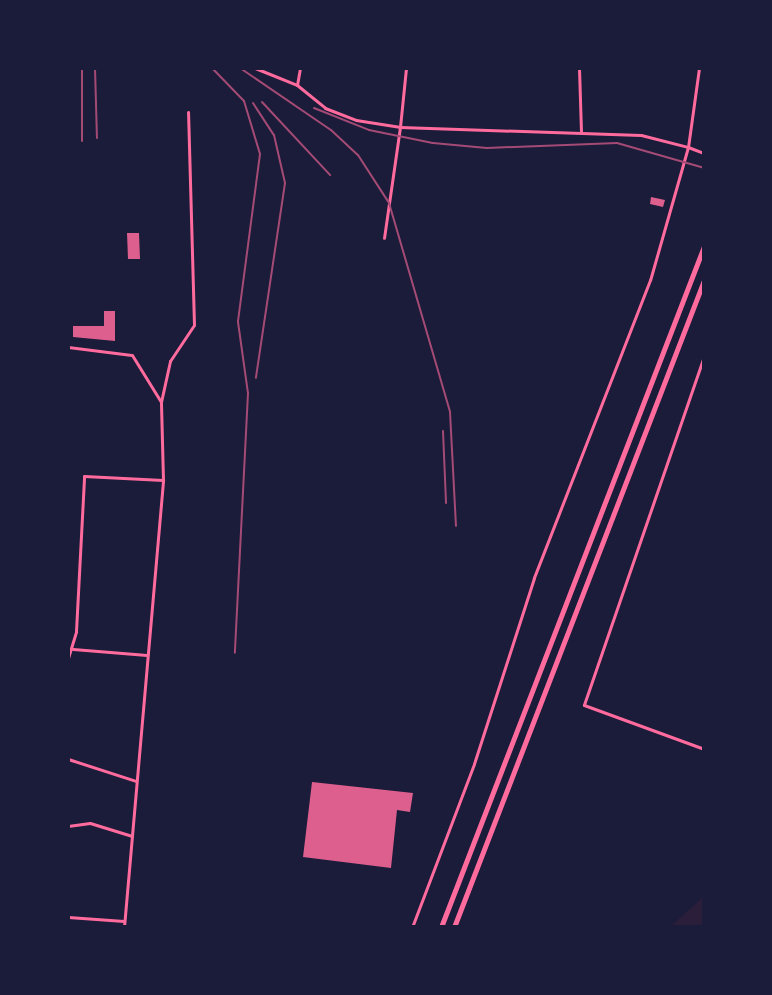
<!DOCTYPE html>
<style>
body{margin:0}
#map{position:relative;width:772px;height:995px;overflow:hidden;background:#1b1b3a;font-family:"Source Sans 3",sans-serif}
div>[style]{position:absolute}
.green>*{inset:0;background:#2a1e3b}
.building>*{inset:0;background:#dd5f8e}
.minor>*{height:3px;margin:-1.5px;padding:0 1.5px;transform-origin:1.5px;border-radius:1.5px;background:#ff6b9d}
.tertiary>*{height:3px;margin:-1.5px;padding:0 1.5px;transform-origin:1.5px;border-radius:1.5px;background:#ff6b9d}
.trunk>*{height:5px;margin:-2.5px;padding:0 2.5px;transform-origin:2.5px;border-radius:2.5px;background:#ff6b9d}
.rail>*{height:2px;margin:-1px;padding:0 1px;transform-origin:1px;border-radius:1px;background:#a44b75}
span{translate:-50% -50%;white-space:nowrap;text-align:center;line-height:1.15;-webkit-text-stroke:7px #1b1b3a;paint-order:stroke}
.frame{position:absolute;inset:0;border:70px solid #1b1b3a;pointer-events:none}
</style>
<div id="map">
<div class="green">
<i style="clip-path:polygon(704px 896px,704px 927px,670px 927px)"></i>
</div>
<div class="building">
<i style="clip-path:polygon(651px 197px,665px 200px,663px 207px,650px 204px)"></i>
<i style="clip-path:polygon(127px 233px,139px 233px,140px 259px,128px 259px)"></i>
<i style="clip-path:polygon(104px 311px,115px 311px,115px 341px,73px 337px,73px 326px,104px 326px)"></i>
<i style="clip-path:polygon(312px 782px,413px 793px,410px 812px,397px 810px,391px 868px,303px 857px)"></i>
</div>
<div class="minor">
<i style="left:255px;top:68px;width:45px;rotate:22deg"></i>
<i style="left:297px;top:85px;width:36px;rotate:39deg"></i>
<i style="left:325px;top:108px;width:33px;rotate:21deg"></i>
<i style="left:356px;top:120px;width:45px;rotate:9deg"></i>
<i style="left:400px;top:127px;width:112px;rotate:98.2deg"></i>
<i style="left:699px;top:68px;width:80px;rotate:97.9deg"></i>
<i style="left:688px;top:147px;width:17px;rotate:21deg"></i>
<i style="left:297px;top:85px;width:17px;rotate:-80deg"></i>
<i style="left:68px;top:347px;width:64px;rotate:7.1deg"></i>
<i style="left:132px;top:355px;width:55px;rotate:58.3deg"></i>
<i style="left:704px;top:356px;width:369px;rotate:109deg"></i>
<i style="left:584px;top:705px;width:128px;rotate:20.1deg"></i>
<i style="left:73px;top:649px;width:74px;rotate:4.6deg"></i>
<i style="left:68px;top:658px;width:28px;rotate:-73deg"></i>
<i style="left:76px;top:631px;width:155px;rotate:-87deg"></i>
<i style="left:84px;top:476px;width:79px;rotate:2.9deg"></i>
<i style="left:68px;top:759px;width:71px;rotate:17.9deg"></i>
<i style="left:68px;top:826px;width:22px;rotate:-8deg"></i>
<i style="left:90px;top:823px;width:44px;rotate:17.2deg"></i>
<i style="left:68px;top:917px;width:56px;rotate:4.1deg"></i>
<i style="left:124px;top:927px;width:449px;rotate:-85deg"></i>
<i style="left:163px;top:480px;width:78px;rotate:-91.5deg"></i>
<i style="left:161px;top:402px;width:42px;rotate:-77.6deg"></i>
<i style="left:170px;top:361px;width:43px;rotate:-56.3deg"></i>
<i style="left:194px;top:325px;width:213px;rotate:-91.6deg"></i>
</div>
<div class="tertiary">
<i style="left:406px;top:68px;width:59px;rotate:95.8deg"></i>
<i style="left:400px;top:127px;width:241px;rotate:1.9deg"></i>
<i style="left:641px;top:135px;width:49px;rotate:14.3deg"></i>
<i style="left:688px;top:147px;width:138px;rotate:105.9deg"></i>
<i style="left:650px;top:280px;width:320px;rotate:111.3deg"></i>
<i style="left:534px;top:578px;width:195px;rotate:107.9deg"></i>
<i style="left:474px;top:764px;width:174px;rotate:110.8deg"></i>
<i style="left:579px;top:68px;width:64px;rotate:88.2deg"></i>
</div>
<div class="trunk">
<i style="left:441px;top:927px;width:730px;rotate:-68.88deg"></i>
<i style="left:454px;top:927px;width:694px;rotate:-68.87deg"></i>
</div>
<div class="rail">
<i style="left:82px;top:68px;width:73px;rotate:90deg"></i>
<i style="left:95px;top:68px;width:70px;rotate:88.4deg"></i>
<i style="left:212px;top:68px;width:46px;rotate:45.9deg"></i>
<i style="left:244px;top:101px;width:55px;rotate:73.2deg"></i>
<i style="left:260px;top:154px;width:169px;rotate:97.5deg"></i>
<i style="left:238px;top:322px;width:72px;rotate:82deg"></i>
<i style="left:248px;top:393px;width:260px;rotate:92.9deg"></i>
<i style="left:240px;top:68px;width:110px;rotate:34.3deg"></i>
<i style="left:331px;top:130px;width:37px;rotate:43deg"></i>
<i style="left:358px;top:155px;width:57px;rotate:57.1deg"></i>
<i style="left:389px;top:203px;width:218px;rotate:73.7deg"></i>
<i style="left:450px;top:412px;width:114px;rotate:87deg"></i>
<i style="left:262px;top:102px;width:100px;rotate:47deg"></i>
<i style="left:253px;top:103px;width:38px;rotate:57deg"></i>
<i style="left:274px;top:135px;width:49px;rotate:77.1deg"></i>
<i style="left:285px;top:183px;width:197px;rotate:98.5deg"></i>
<i style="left:314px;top:108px;width:59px;rotate:21.8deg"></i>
<i style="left:369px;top:130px;width:65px;rotate:11.5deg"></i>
<i style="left:433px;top:143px;width:54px;rotate:5.3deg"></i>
<i style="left:487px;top:148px;width:130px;rotate:-2.2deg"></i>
<i style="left:617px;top:143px;width:91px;rotate:16deg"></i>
<i style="left:443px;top:431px;width:72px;rotate:87.6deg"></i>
</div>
<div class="frame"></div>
</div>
